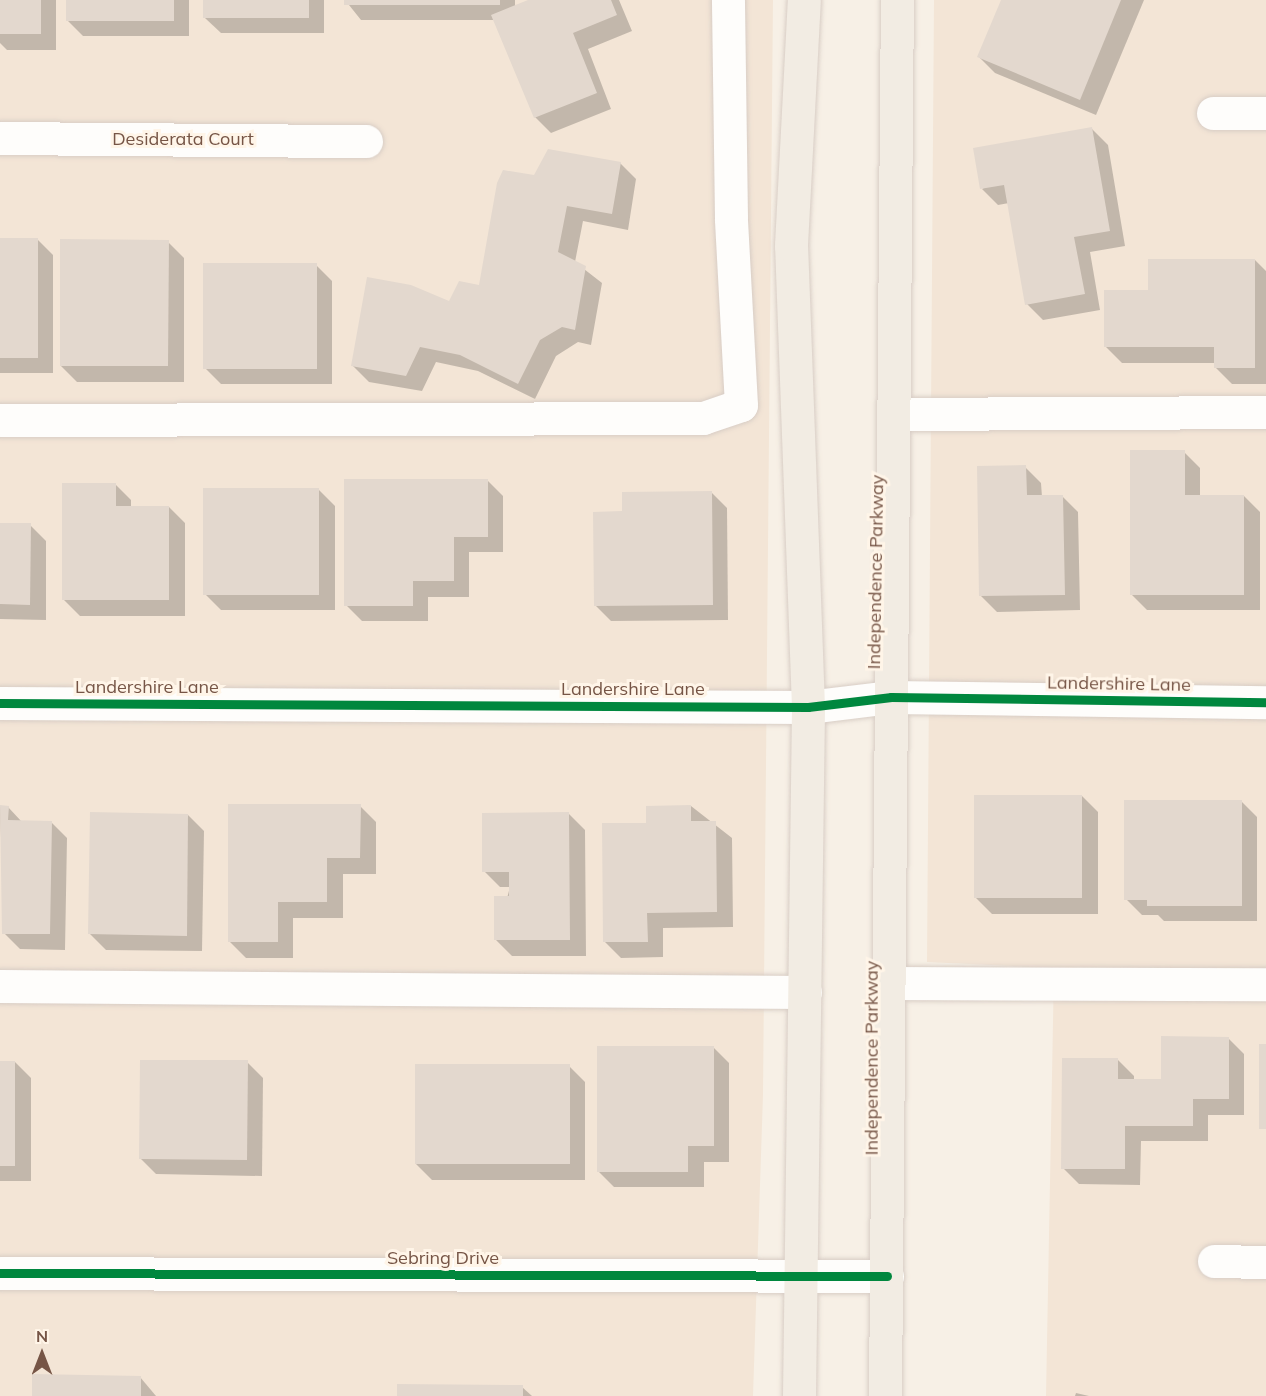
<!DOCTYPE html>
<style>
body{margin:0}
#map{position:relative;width:1266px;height:1396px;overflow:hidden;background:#f7f0e6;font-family:Mulish,sans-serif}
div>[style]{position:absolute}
.residential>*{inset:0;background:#f3e5d6}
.shadow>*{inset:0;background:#0003}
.building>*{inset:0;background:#e3d8ce}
.roads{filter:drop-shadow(0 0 2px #d8cdc5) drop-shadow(0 0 2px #d8cdc5)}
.minor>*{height:33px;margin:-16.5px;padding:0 16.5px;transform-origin:16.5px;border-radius:16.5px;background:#fefdfb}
.major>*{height:33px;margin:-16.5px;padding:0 16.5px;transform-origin:16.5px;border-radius:16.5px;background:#f2ece3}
.cycleway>*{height:9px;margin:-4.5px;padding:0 4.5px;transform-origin:4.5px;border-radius:4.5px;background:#00873e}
span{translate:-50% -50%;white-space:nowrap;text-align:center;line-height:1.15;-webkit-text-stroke:6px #fff5e8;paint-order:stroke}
.street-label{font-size:18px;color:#765546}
.north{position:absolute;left:12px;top:1324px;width:60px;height:60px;-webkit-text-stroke:4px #fff5e8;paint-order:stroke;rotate:0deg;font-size:16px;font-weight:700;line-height:24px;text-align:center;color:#765546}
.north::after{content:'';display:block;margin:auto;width:21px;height:27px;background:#765546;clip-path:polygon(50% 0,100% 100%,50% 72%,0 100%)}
</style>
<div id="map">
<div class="residential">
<i style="clip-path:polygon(0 0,773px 0,763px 1095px,753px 1396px,0 1396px)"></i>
<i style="clip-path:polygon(934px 0,1266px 0,1266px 1396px,1046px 1396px,1054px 968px,927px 962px)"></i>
</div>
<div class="shadow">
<i style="clip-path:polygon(0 0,56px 0,56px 50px,7px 50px,0 43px)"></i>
<i style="clip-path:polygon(67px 0,189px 0,189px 36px,83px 36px,67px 20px)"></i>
<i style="clip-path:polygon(205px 0,324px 0,324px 33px,221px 33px,205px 18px)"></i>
<i style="clip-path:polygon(345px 0,515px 0,515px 7px,532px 0,619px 0,632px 31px,588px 49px,611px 109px,551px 133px,535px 117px,495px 20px,361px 20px)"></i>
<i style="clip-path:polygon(1003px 0,1144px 0,1096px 115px,995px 73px,979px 57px)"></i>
<i style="clip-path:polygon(1092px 129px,1108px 145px,1125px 246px,1090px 252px,1100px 310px,1043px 320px,1027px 304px,1009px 203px,998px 205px,982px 189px)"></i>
<i style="clip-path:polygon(620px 163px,636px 179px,628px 230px,583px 221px,575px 262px,602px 283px,591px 345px,578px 342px,556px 356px,535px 399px,478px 371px,436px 362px,422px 391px,369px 382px,353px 366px,480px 287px,535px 177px)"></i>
<i style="clip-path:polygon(0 239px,37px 239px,53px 255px,53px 373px,0 373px)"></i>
<i style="clip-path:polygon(168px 242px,184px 258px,184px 382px,77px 382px,61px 366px)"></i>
<i style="clip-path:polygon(1255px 260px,1266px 271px,1266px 384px,1232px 384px,1216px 368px,1216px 363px,1122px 363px,1106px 347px,1149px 292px)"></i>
<i style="clip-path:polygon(316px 265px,332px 281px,332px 384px,221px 384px,205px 368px)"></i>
<i style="clip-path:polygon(1184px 452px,1200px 468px,1200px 496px,1244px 496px,1260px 512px,1260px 610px,1147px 610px,1131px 594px)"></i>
<i style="clip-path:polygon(1025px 467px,1041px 483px,1042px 497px,1062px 496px,1078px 512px,1080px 610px,997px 612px,981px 596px)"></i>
<i style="clip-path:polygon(487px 480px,503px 496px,503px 552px,469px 552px,469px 597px,428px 597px,428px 621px,362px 621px,346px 605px)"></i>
<i style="clip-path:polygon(115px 484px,131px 500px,131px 507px,169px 507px,185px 523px,185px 616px,80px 616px,64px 600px)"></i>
<i style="clip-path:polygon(319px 490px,335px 506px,335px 610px,221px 610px,205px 594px)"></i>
<i style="clip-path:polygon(711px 492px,727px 508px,728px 620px,611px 621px,595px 605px,623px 512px)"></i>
<i style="clip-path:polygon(0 525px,30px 525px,46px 541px,46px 620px,0 619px)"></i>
<i style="clip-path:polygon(1082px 796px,1098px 812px,1098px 914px,992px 914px,976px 898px)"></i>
<i style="clip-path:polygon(1241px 801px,1257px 817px,1257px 921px,1164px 921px,1158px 915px,1142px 915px,1126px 899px)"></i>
<i style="clip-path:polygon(360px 806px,376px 822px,376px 874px,343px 874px,343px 918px,293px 918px,293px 958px,246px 958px,230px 942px)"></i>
<i style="clip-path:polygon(691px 806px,732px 838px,733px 927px,663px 928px,663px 957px,621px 958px,605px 942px,648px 825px)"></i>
<i style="clip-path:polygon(0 807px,8px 807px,22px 822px,51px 822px,67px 838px,65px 950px,20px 949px,4px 933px)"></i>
<i style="clip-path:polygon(569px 814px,585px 830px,586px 956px,512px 956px,496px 940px,510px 887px,500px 887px,484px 871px)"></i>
<i style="clip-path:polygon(188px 815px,204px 831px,202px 951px,106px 950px,90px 934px)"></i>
<i style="clip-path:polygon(1228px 1038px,1244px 1054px,1244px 1115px,1208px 1115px,1208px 1141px,1141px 1141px,1140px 1185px,1079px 1184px,1063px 1168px,1118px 1060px,1134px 1076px,1134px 1081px,1162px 1081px)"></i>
<i style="clip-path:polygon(713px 1047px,729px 1063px,729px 1162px,704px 1162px,704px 1187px,614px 1187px,598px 1171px)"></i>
<i style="clip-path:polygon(0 1062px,15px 1062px,31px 1078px,31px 1181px,0 1181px)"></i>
<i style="clip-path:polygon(247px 1062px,263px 1078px,262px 1176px,156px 1174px,140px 1158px)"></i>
<i style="clip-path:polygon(569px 1066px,585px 1082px,585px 1180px,432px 1180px,416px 1164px)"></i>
<i style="clip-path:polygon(140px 1377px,156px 1396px,33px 1396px)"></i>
<i style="clip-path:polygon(522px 1387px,532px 1396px,398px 1396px)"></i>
<i style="clip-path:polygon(1076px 1393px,1089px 1396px,1075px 1396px)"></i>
</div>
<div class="building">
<i style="clip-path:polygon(0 0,41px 0,41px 34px,0 34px)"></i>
<i style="clip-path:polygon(66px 0,174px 0,174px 21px,66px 21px)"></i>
<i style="clip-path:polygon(203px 0,309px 0,309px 18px,203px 18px)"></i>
<i style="clip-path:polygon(344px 0,500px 0,500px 5px,344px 5px)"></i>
<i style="clip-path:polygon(528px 0,611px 0,617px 15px,573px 33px,597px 93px,534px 118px,491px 15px)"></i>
<i style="clip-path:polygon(1001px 0,1121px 0,1080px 100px,977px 57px)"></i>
<i style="clip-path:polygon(1092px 127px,1110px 231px,1074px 237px,1085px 294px,1025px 305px,1004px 185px,980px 189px,973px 148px)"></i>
<i style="clip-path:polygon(548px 149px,621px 162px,612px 214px,567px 206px,558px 252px,586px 266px,575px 330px,562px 327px,540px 340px,518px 384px,460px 355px,420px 347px,406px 376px,351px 366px,367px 277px,411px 285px,449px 301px,459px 281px,479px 285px,497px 183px,503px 170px,534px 175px)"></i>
<i style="clip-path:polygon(0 238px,38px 238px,38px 358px,0 358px)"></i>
<i style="clip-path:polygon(60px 239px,169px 240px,168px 366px,60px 366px)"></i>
<i style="clip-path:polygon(1148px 259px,1255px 259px,1255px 368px,1214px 368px,1214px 347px,1104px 347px,1104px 290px,1148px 290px)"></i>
<i style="clip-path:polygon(203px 263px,317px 263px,317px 369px,203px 369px)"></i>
<i style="clip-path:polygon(1130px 450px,1185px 450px,1185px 495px,1244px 495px,1244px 595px,1130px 595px)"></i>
<i style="clip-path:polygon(1026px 465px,1027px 495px,1063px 495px,1065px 595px,979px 596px,977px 466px)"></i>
<i style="clip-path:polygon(344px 479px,488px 479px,488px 537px,454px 537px,454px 581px,413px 581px,413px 606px,344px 606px)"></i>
<i style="clip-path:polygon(62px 483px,116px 483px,116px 506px,169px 506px,169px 600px,62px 600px)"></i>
<i style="clip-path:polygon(203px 488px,319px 488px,319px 595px,203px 595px)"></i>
<i style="clip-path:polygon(712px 491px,713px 605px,594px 606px,593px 512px,622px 511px,622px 492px)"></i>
<i style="clip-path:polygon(0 523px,31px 523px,30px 605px,0 604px)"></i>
<i style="clip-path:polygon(974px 795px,1082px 795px,1082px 898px,974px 898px)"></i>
<i style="clip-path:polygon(1124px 800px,1242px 800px,1242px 906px,1147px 906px,1147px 900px,1124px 900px)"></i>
<i style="clip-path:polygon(228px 804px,361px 804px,360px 858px,327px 858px,327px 902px,278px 902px,278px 942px,228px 942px)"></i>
<i style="clip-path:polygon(0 805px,9px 806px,8px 820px,52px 821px,50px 934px,2px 934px)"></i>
<i style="clip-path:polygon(691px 805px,691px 821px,716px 821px,717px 912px,647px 913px,648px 942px,603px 942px,602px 823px,646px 823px,646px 806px)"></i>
<i style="clip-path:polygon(90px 812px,188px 814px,187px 936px,88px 934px)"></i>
<i style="clip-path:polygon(569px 812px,570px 940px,494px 940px,494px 896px,509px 896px,509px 872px,482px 872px,482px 813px)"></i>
<i style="clip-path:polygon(1161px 1036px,1229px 1037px,1229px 1099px,1193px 1099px,1193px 1126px,1125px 1126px,1125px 1169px,1061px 1169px,1062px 1058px,1118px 1058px,1118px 1079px,1161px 1079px)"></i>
<i style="clip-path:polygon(1259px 1044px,1266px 1044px,1266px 1129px,1259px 1129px)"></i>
<i style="clip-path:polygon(597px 1046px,714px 1046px,714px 1146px,688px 1146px,688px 1172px,597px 1172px)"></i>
<i style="clip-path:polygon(140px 1060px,248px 1060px,247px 1160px,139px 1159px)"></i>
<i style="clip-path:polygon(0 1061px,15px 1061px,15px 1166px,0 1166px)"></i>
<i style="clip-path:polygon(415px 1064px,570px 1064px,570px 1164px,415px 1164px)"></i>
<i style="clip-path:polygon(32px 1374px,141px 1376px,141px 1396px,32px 1396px)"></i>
<i style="clip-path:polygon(397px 1384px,523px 1385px,523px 1396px,397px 1396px)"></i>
</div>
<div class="roads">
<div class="minor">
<i style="left:1213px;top:113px;width:53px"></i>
<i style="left:0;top:138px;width:366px;rotate:0.5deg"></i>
<i style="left:894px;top:414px;width:372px;rotate:-0.3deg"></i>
<i style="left:0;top:420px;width:703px;rotate:-0.16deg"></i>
<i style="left:703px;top:418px;width:40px;rotate:-18.9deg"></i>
<i style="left:741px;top:405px;width:187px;rotate:-93.1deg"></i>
<i style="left:731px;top:218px;width:218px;rotate:-90.8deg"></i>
<i style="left:0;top:703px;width:808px;rotate:0.28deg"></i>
<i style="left:808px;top:707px;width:84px;rotate:-6.9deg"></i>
<i style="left:891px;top:697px;width:375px;rotate:0.8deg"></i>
<i style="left:889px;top:983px;width:377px;rotate:0.2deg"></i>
<i style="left:0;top:986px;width:805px;rotate:0.43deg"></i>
<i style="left:1214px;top:1261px;width:52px;rotate:1.1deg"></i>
<i style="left:0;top:1273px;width:887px;rotate:0.19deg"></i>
</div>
<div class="major">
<i style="left:799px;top:1396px;width:689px;rotate:-89.25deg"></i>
<i style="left:808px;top:707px;width:462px;rotate:-92.1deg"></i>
<i style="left:791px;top:245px;width:245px;rotate:-87deg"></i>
<i style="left:885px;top:1396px;width:1396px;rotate:-89.51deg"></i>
</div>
</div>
<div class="cycleway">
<i style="left:0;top:703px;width:808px;rotate:0.28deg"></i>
<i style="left:808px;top:707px;width:84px;rotate:-6.9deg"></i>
<i style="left:891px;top:697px;width:375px;rotate:0.8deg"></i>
<i style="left:0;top:1273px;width:887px;rotate:0.19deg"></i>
</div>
<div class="street-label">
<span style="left:183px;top:139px">Desiderata Court</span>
<span style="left:876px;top:572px;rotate:-89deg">Independence Parkway</span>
<span style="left:1119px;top:684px;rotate:1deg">Landershire Lane</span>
<span style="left:147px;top:687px">Landershire Lane</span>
<span style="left:633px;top:689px">Landershire Lane</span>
<span style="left:872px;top:1058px;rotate:-90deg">Independence Parkway</span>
<span style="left:443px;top:1258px">Sebring Drive</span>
</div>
<div class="north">N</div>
</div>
